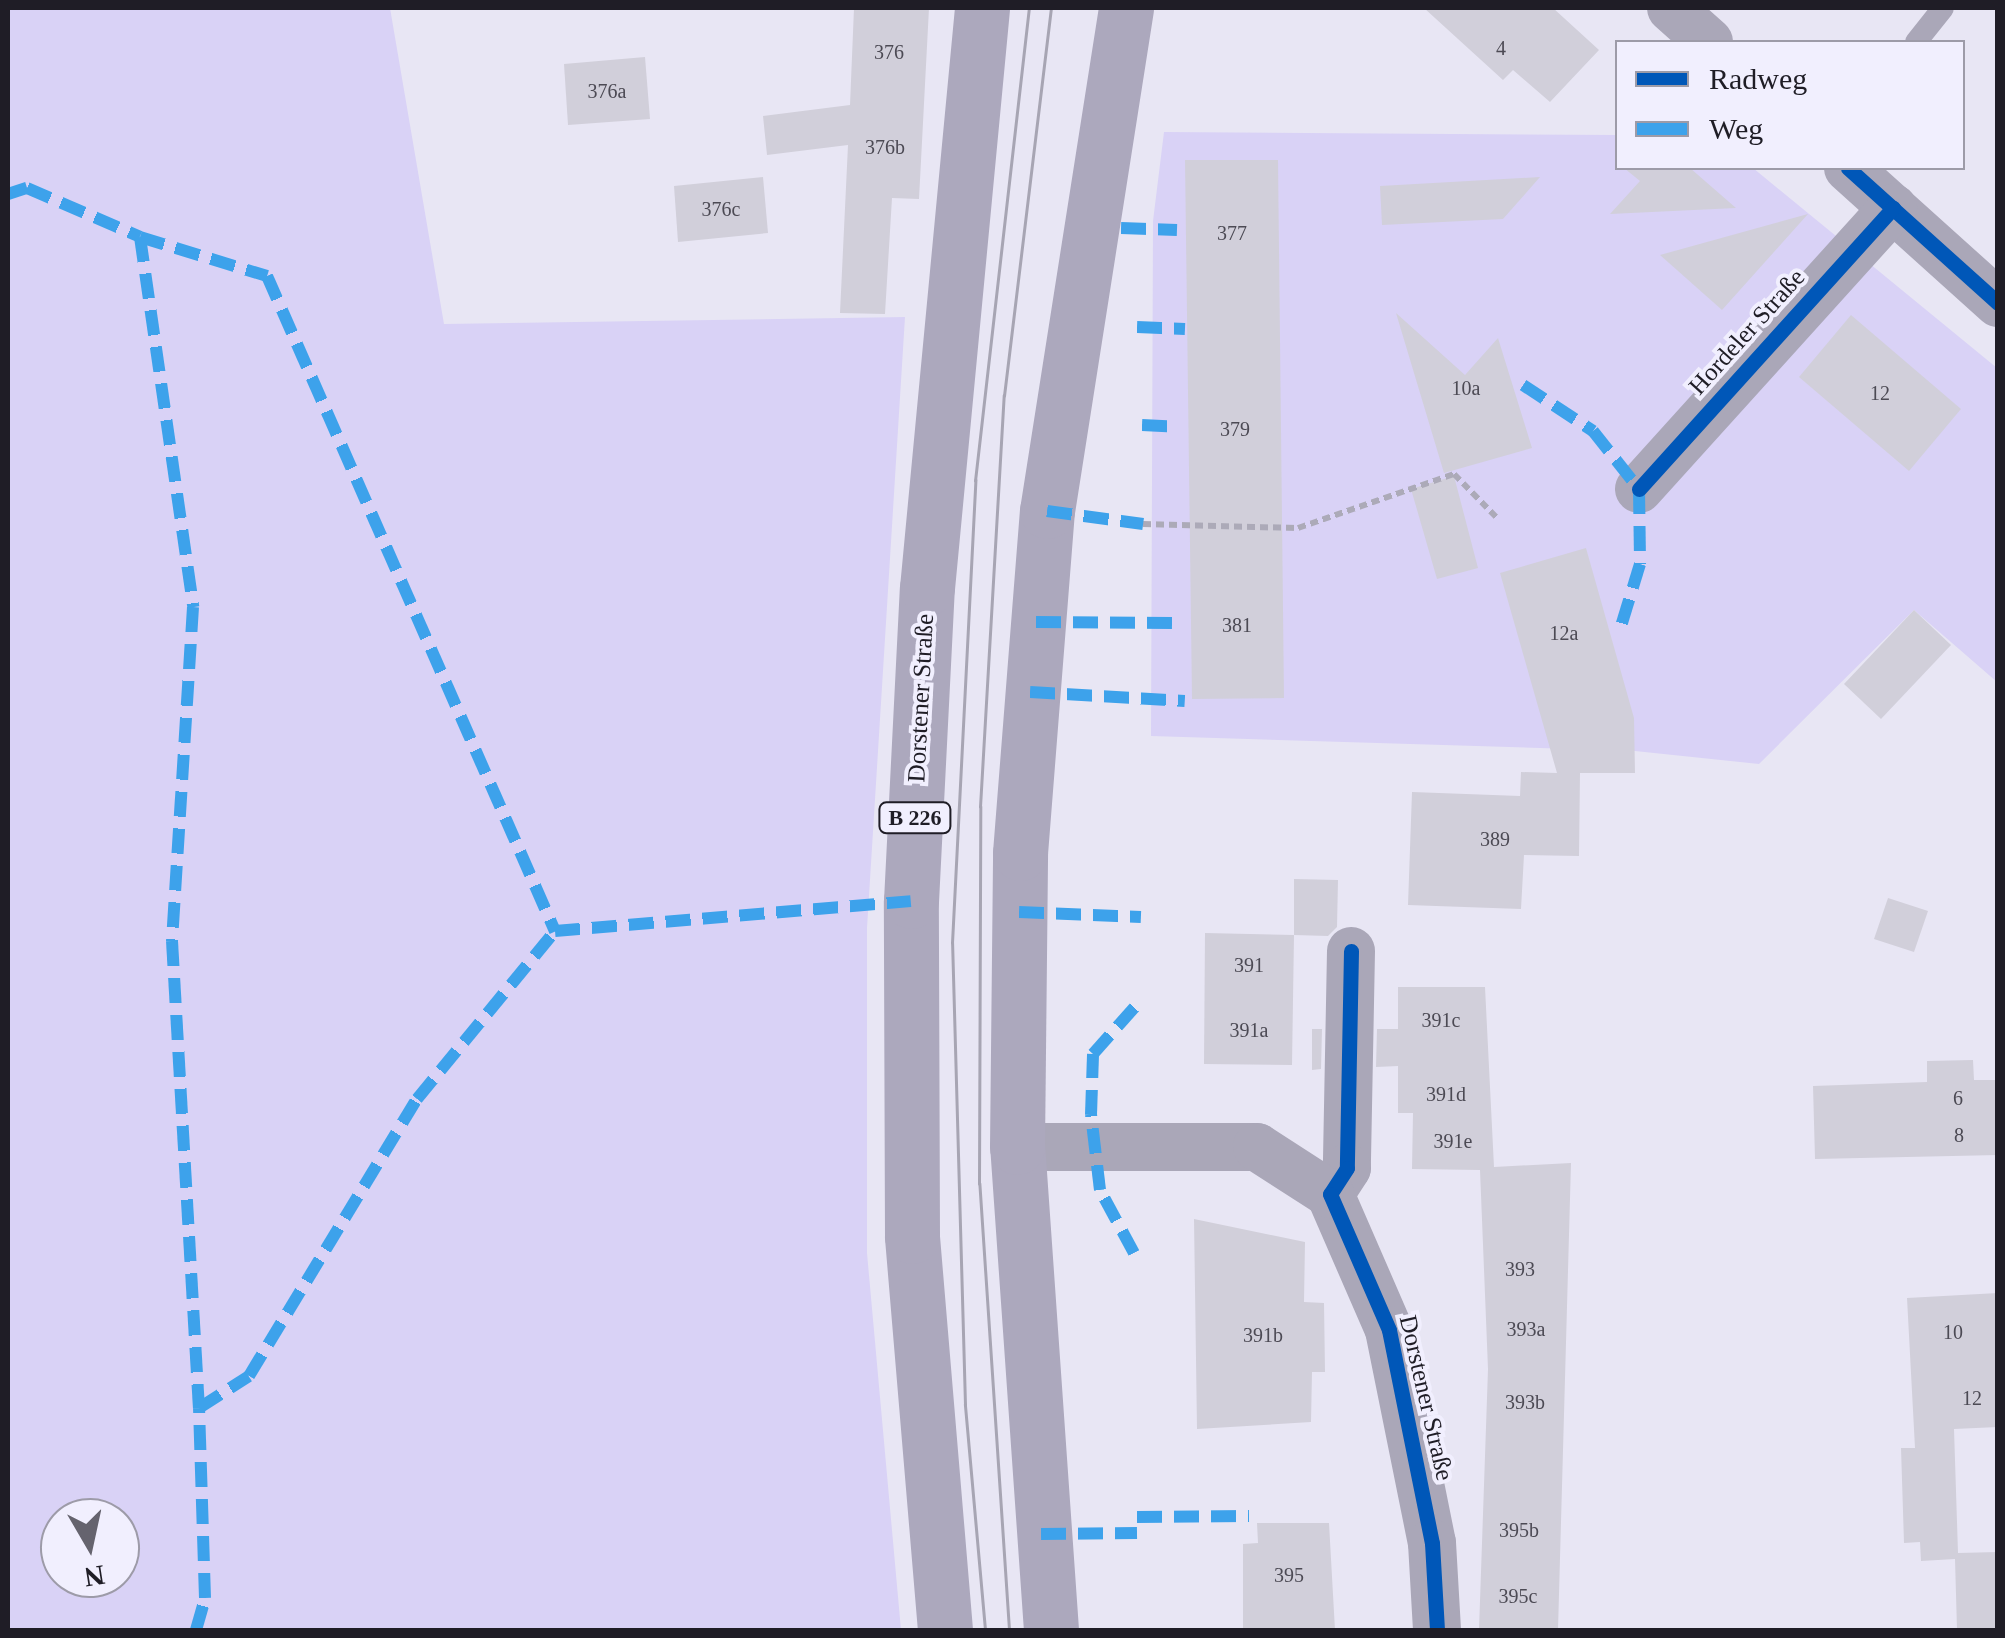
<!DOCTYPE html>
<meta charset="utf-8">
<style>
body{margin:0}
#map{position:relative;width:2005px;height:1638px;overflow:hidden;background:#e8e6f4;font-family:"Times New Roman",serif}
div>[style]{position:absolute}
.green>*{inset:0;background:#d9d2f6}
.building>*{inset:0;background:#d1cfda}
.path>*{height:6px;margin-top:-3px;transform-origin:0;background:repeating-linear-gradient(90deg,#acaab8 0 8px,transparent 0 13px)}
.lane>*{height:22px;margin:-11px;padding:0 11px;transform-origin:11px;border-radius:11px;background:#aaa7b8}
.street>*{height:48px;margin:-24px;padding:0 24px;transform-origin:24px;border-radius:24px;background:#aaa7b8}
.primary>*{height:55px;margin:-27.5px;padding:0 27.5px;transform-origin:27.5px;border-radius:27.5px;background:#aca8bd}
.tram>*{height:2.5px;margin:-1.25px;padding:0 1.25px;transform-origin:1.25px;border-radius:1.25px;background:#a7a5b3}
.quiet>*{height:12px;margin-top:-6px;transform-origin:0;background:repeating-linear-gradient(90deg,#3da2eb 0 25px,transparent 0 37px)}
.cycleway>*{height:15px;margin:-7.5px;padding:0 7.5px;transform-origin:7.5px;border-radius:7.5px;background:#0057b8}
span{translate:-50% -50%;white-space:nowrap;text-align:center;line-height:1.15;-webkit-text-stroke:8px #f1effe;paint-order:stroke}
.number-label{font-size:20px;color:#4c4a54}
.number-label span{-webkit-text-stroke-width:0}
.shield-label span{padding:2px 8px;background:#f1effe;border:2px solid;border-radius:8px;-webkit-text-stroke-width:0}
.shield-label{font-size:22px;color:#1f1d26;font-weight:700}
.street-label{font-size:25px;color:#1f1d26}
.frame{position:absolute;inset:0;border:10px solid #1f1d26;pointer-events:none}
.legend{position:absolute;left:1615px;top:40px;width:350px;height:130px;box-sizing:border-box;background:#f1effe;border:2px solid #9d9ba8;margin:0;padding:12px 18px;list-style:none;font-size:30px;color:#1f1d26}
.legend li{display:flex;align-items:center;gap:20px;height:50px}
.legend b{width:50px;border:2px solid #9d9ba8}
.north{position:absolute;left:40px;top:1498px;width:100px;height:100px;box-sizing:border-box;background:#f1effe;border:2px solid #9d9ba8;border-radius:50%;rotate:171deg;font-size:28px;font-weight:700;line-height:40px;text-align:center;color:#1f1d26}
.north::after{content:'';display:block;margin:auto;width:35px;height:45px;background:#65636e;clip-path:polygon(50% 0,100% 100%,50% 72%,0 100%)}
</style>
<div id="map">
<div class="green">
<i style="clip-path:polygon(evenodd,8px 8px,390px 8px,444px 324px,905px 317px,867px 928px,867px 1253px,901px 1630px,8px 1630px,8px 8px,60px 1518px,120px 1518px,120px 1578px,60px 1578px,60px 1518px)"></i>
<i style="clip-path:polygon(1164px 132px,1617px 135px,1618px 168px,1753px 168px,1997px 368px,1997px 682px,1914px 610px,1759px 764px,1635px 751px,1151px 736px,1153px 221px)"></i>
</div>
<div class="building">
<i style="clip-path:polygon(854px 8px,929px 8px,919px 199px,892px 198px,885px 314px,840px 313px,848px 145px,767px 155px,763px 116px,850px 105px)"></i>
<i style="clip-path:polygon(1424px 8px,1553px 8px,1599px 50px,1550px 102px,1513px 70px,1503px 80px)"></i>
<i style="clip-path:polygon(645px 57px,650px 119px,568px 125px,564px 64px)"></i>
<i style="clip-path:polygon(1185px 160px,1278px 160px,1284px 698px,1192px 699px)"></i>
<i style="clip-path:polygon(1624px 168px,1690px 168px,1736px 208px,1610px 214px,1640px 181px)"></i>
<i style="clip-path:polygon(763px 177px,768px 233px,678px 242px,674px 186px)"></i>
<i style="clip-path:polygon(1540px 177px,1503px 219px,1382px 225px,1380px 186px)"></i>
<i style="clip-path:polygon(1808px 214px,1722px 310px,1660px 255px)"></i>
<i style="clip-path:polygon(1396px 313px,1465px 375px,1498px 338px,1532px 448px,1444px 473px)"></i>
<i style="clip-path:polygon(1851px 315px,1961px 409px,1909px 471px,1799px 377px)"></i>
<i style="clip-path:polygon(1454px 476px,1478px 568px,1437px 579px,1411px 489px)"></i>
<i style="clip-path:polygon(1586px 548px,1634px 718px,1635px 773px,1580px 773px,1579px 856px,1524px 855px,1521px 909px,1408px 905px,1412px 792px,1520px 796px,1521px 772px,1557px 773px,1500px 573px)"></i>
<i style="clip-path:polygon(1914px 610px,1951px 645px,1881px 719px,1844px 684px)"></i>
<i style="clip-path:polygon(1294px 879px,1338px 880px,1337px 927px,1328px 936px,1294px 935px)"></i>
<i style="clip-path:polygon(1888px 898px,1928px 911px,1914px 952px,1874px 939px)"></i>
<i style="clip-path:polygon(1205px 933px,1294px 935px,1292px 1065px,1204px 1064px)"></i>
<i style="clip-path:polygon(1398px 987px,1485px 987px,1494px 1167px,1571px 1163px,1558px 1630px,1479px 1630px,1488px 1369px,1480px 1170px,1412px 1169px,1413px 1113px,1398px 1113px,1398px 1066px,1376px 1067px,1377px 1029px,1398px 1029px)"></i>
<i style="clip-path:polygon(1312px 1029px,1322px 1029px,1321px 1069px,1312px 1070px)"></i>
<i style="clip-path:polygon(1973px 1060px,1974px 1080px,1998px 1080px,1998px 1155px,1815px 1159px,1813px 1086px,1927px 1082px,1927px 1061px)"></i>
<i style="clip-path:polygon(1194px 1219px,1305px 1242px,1304px 1302px,1324px 1303px,1325px 1372px,1312px 1372px,1311px 1422px,1197px 1429px)"></i>
<i style="clip-path:polygon(1998px 1293px,1998px 1427px,1954px 1429px,1958px 1553px,1998px 1552px,1998px 1630px,1957px 1630px,1955px 1559px,1921px 1561px,1920px 1542px,1904px 1543px,1901px 1448px,1915px 1448px,1907px 1298px)"></i>
<i style="clip-path:polygon(1257px 1523px,1329px 1523px,1335px 1630px,1243px 1630px,1243px 1544px,1258px 1543px)"></i>
</div>
<div class="path">
<i style="left:1143px;top:524px;width:155px;rotate:1.5deg"></i>
<i style="left:1298px;top:528px;width:165px;rotate:-19.1deg"></i>
<i style="left:1454px;top:474px;width:63px;rotate:45.6deg"></i>
</div>
<div class="lane">
<i style="left:1916px;top:42px;width:43px;rotate:-51.5deg"></i>
</div>
<div class="street">
<i style="left:1671px;top:8px;width:51px;rotate:41.8deg"></i>
<i style="left:1848px;top:168px;width:202px;rotate:42deg"></i>
<i style="left:1639px;top:489px;width:379px;rotate:-47.9deg"></i>
<i style="left:1351px;top:951px;width:217px;rotate:91.1deg"></i>
<i style="left:1347px;top:1168px;width:31px;rotate:123deg"></i>
<i style="left:1330px;top:1194px;width:148px;rotate:66.5deg"></i>
<i style="left:1389px;top:1330px;width:217px;rotate:78.6deg"></i>
<i style="left:1432px;top:1543px;width:87px;rotate:86.7deg"></i>
<i style="left:1017px;top:1147px;width:240px"></i>
<i style="left:1257px;top:1147px;width:87px;rotate:32.8deg"></i>
</div>
<div class="primary">
<i style="left:945px;top:1630px;width:395px;rotate:-94.8deg"></i>
<i style="left:912px;top:1236px;width:335px;rotate:-90.2deg"></i>
<i style="left:911px;top:901px;width:313px;rotate:-87.1deg"></i>
<i style="left:927px;top:588px;width:583px;rotate:-84.58deg"></i>
<i style="left:1051px;top:1630px;width:484px;rotate:-94deg"></i>
<i style="left:1017px;top:1147px;width:294px;rotate:-89.4deg"></i>
<i style="left:1020px;top:853px;width:343px;rotate:-85.5deg"></i>
<i style="left:1047px;top:511px;width:509px;rotate:-81.07deg"></i>
</div>
<div class="tram">
<i style="left:985px;top:1630px;width:226px;rotate:-95.1deg"></i>
<i style="left:965px;top:1405px;width:462px;rotate:-91.6deg"></i>
<i style="left:952px;top:943px;width:463px;rotate:-87.1deg"></i>
<i style="left:975px;top:481px;width:476px;rotate:-83.5deg"></i>
<i style="left:1009px;top:1630px;width:447px;rotate:-93.8deg"></i>
<i style="left:979px;top:1184px;width:377px;rotate:-89.8deg"></i>
<i style="left:980px;top:807px;width:412px;rotate:-86.7deg"></i>
<i style="left:1004px;top:396px;width:391px;rotate:-83.1deg"></i>
</div>
<div class="quiet">
<i style="left:8px;top:194px;width:20px;rotate:-18deg"></i>
<i style="left:27px;top:188px;width:123px;rotate:23.4deg"></i>
<i style="left:140px;top:237px;width:133px;rotate:17.1deg"></i>
<i style="left:267px;top:276px;width:716px;rotate:66.27deg"></i>
<i style="left:555px;top:931px;width:357px;rotate:-4.8deg"></i>
<i style="left:1121px;top:228px;width:56px;rotate:2deg"></i>
<i style="left:140px;top:237px;width:374px;rotate:81.8deg"></i>
<i style="left:193px;top:607px;width:335px;rotate:93.6deg"></i>
<i style="left:172px;top:941px;width:468px;rotate:86.7deg"></i>
<i style="left:1137px;top:327px;width:48px;rotate:2.4deg"></i>
<i style="left:1523px;top:385px;width:84px;rotate:33.3deg"></i>
<i style="left:1593px;top:431px;width:74px;rotate:51.6deg"></i>
<i style="left:1639px;top:489px;width:75px;rotate:89.2deg"></i>
<i style="left:1640px;top:564px;width:65px;rotate:107deg"></i>
<i style="left:1142px;top:425px;width:35px;rotate:3deg"></i>
<i style="left:1047px;top:511px;width:97px;rotate:7.7deg"></i>
<i style="left:1036px;top:622px;width:136px;rotate:0.4deg"></i>
<i style="left:1030px;top:692px;width:155px;rotate:3.3deg"></i>
<i style="left:1019px;top:912px;width:122px;rotate:2.3deg"></i>
<i style="left:1134px;top:1253px;width:72px;rotate:-118.4deg"></i>
<i style="left:1100px;top:1190px;width:76px;rotate:-96.8deg"></i>
<i style="left:1091px;top:1115px;width:61px;rotate:-88.1deg"></i>
<i style="left:1093px;top:1054px;width:71px;rotate:-48.4deg"></i>
<i style="left:1137px;top:1517px;width:112px;rotate:-0.5deg"></i>
<i style="left:1041px;top:1534px;width:96px;rotate:-0.6deg"></i>
<i style="left:196px;top:1630px;width:33px;rotate:-74deg"></i>
<i style="left:205px;top:1598px;width:190px;rotate:-91.8deg"></i>
<i style="left:199px;top:1408px;width:59px;rotate:-32.6deg"></i>
<i style="left:249px;top:1376px;width:324px;rotate:-58.8deg"></i>
<i style="left:417px;top:1099px;width:217px;rotate:-50.6deg"></i>
</div>
<div class="cycleway">
<i style="left:1848px;top:168px;width:202px;rotate:42deg"></i>
<i style="left:1639px;top:489px;width:379px;rotate:-47.9deg"></i>
<i style="left:1351px;top:951px;width:217px;rotate:91.1deg"></i>
<i style="left:1347px;top:1168px;width:31px;rotate:123deg"></i>
<i style="left:1330px;top:1194px;width:148px;rotate:66.5deg"></i>
<i style="left:1389px;top:1330px;width:217px;rotate:78.6deg"></i>
<i style="left:1432px;top:1543px;width:87px;rotate:86.7deg"></i>
</div>
<div class="number-label">
<span style="left:1501px;top:48px">4</span>
<span style="left:889px;top:52px">376</span>
<span style="left:607px;top:91px">376a</span>
<span style="left:885px;top:147px">376b</span>
<span style="left:721px;top:209px">376c</span>
<span style="left:1232px;top:233px">377</span>
<span style="left:1466px;top:388px">10a</span>
<span style="left:1880px;top:393px">12</span>
<span style="left:1235px;top:429px">379</span>
<span style="left:1237px;top:625px">381</span>
<span style="left:1564px;top:633px">12a</span>
<span style="left:1495px;top:839px">389</span>
<span style="left:1249px;top:965px">391</span>
<span style="left:1441px;top:1020px">391c</span>
<span style="left:1249px;top:1030px">391a</span>
<span style="left:1446px;top:1094px">391d</span>
<span style="left:1958px;top:1098px">6</span>
<span style="left:1959px;top:1135px">8</span>
<span style="left:1453px;top:1141px">391e</span>
<span style="left:1520px;top:1269px">393</span>
<span style="left:1526px;top:1329px">393a</span>
<span style="left:1953px;top:1332px">10</span>
<span style="left:1263px;top:1335px">391b</span>
<span style="left:1972px;top:1398px">12</span>
<span style="left:1525px;top:1402px">393b</span>
<span style="left:1519px;top:1530px">395b</span>
<span style="left:1289px;top:1575px">395</span>
<span style="left:1518px;top:1596px">395c</span>
</div>
<div class="shield-label">
<span style="left:915px;top:818px">B 226</span>
</div>
<div class="street-label">
<span style="left:1747px;top:332px;rotate:-48deg">Hordeler Straße</span>
<span style="left:921px;top:698px;rotate:-87deg">Dorstener Straße</span>
<span style="left:1426px;top:1398px;rotate:77deg">Dorstener Straße</span>
</div>
<div class="frame"></div>
<ul class="legend">
<li><b style="height:12px;background:#0057b8"></b>Radweg</li>
<li><b style="height:12px;background:#3da2eb"></b>Weg</li>
</ul>
<div class="north">N</div>
</div>
